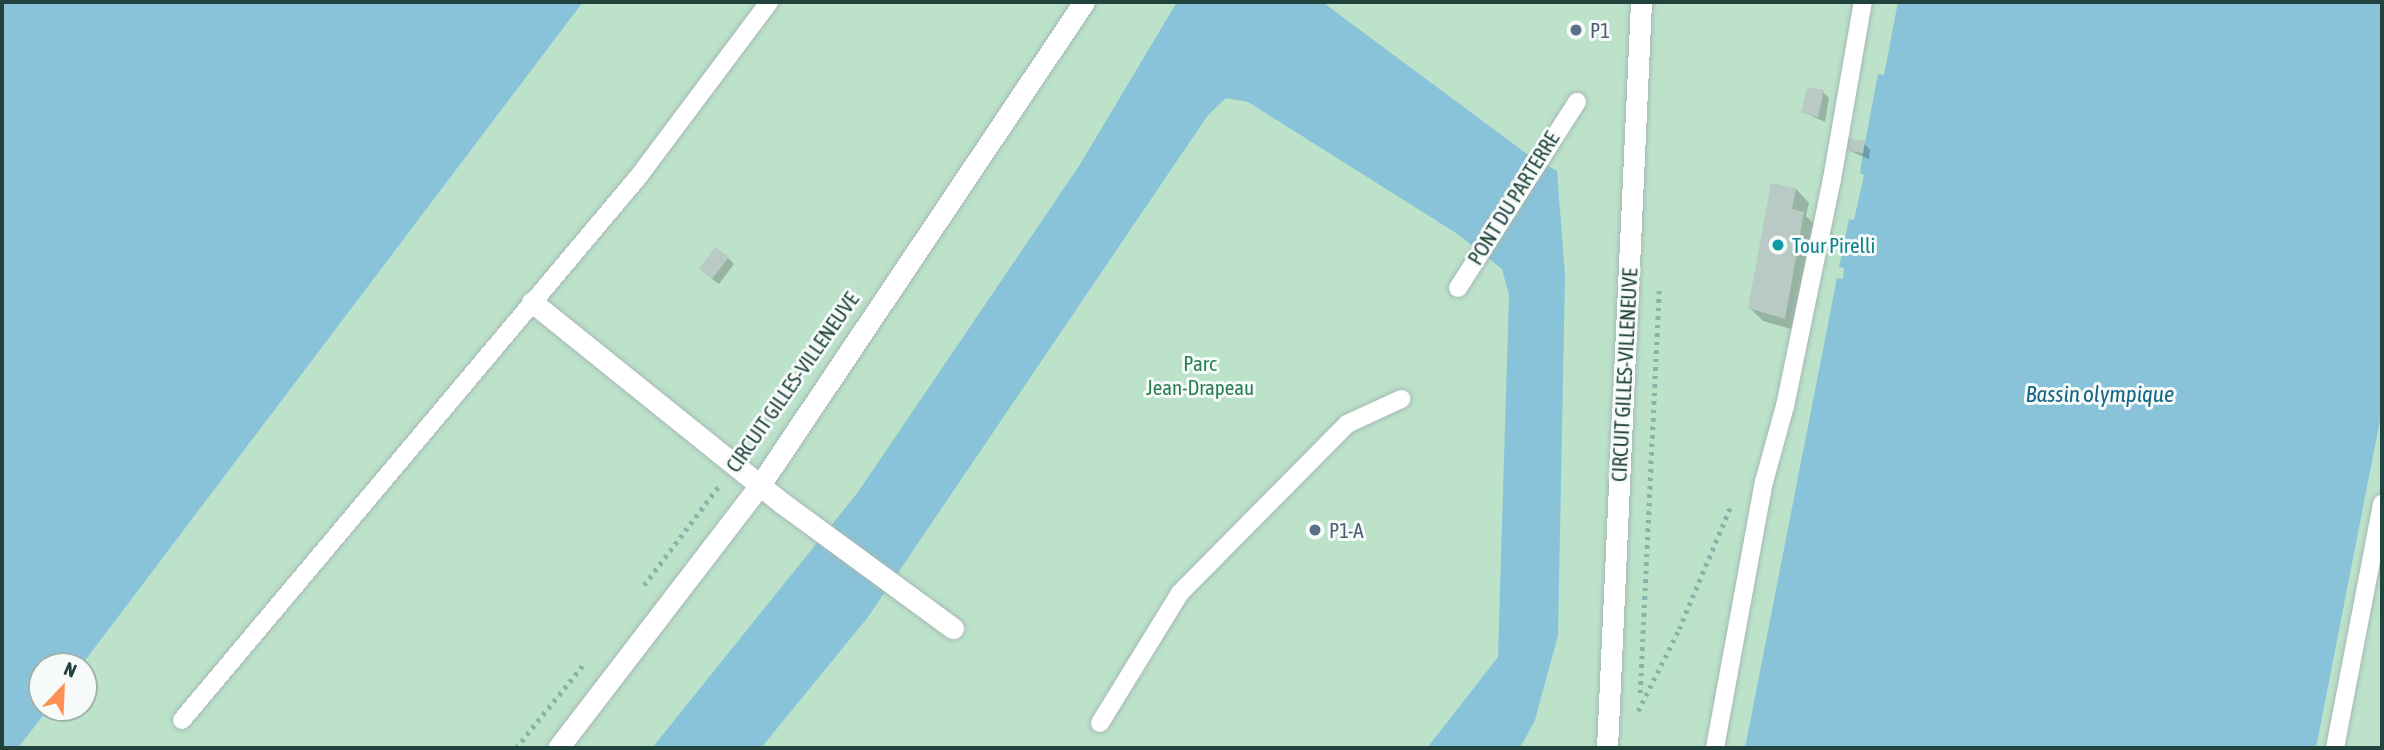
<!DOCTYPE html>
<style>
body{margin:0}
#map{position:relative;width:2384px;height:750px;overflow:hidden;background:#e4efec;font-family:"Asap Condensed",sans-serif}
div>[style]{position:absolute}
.green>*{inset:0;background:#bce2ca}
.water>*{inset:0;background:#88c3d9}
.shadow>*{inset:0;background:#0003}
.building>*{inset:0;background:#b9cac5}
.path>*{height:4.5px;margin-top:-2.25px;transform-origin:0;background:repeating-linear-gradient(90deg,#82b6ab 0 3.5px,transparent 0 8.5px)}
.roads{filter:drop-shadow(0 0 2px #a6b8b4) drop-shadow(0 0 2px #a6b8b4)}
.lane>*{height:18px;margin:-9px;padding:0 9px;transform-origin:9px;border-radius:9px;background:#fff}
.street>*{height:21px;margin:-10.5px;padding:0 10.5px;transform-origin:10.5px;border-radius:10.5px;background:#fff}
.dots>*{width:19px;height:19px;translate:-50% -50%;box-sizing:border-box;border:4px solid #f6fbf9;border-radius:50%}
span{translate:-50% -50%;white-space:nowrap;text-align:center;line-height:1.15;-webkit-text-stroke:6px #f6fbf9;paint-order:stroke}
.service-label{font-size:21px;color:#4e5e75}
.left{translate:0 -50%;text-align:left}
.street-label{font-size:21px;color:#21433e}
.culture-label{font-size:21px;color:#0d838f}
.park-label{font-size:21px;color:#277e53}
.water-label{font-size:23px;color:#156686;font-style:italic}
.frame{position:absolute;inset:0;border:4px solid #21433e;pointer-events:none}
.north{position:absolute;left:28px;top:652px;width:70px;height:70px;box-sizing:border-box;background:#f6fbf9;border:2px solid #a1b1ae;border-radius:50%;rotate:23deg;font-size:19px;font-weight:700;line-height:28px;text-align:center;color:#21433e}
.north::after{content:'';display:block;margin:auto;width:24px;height:32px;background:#fe9053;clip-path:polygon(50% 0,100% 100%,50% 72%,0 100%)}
</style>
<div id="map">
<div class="green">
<i style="clip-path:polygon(583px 2px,2382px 2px,2382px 748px,18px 748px,49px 708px,84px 708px,81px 666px)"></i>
</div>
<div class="water">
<i style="clip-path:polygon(2px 2px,583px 2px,81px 666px,42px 666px,42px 708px,49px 708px,18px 748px,2px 748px)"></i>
<i style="clip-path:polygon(1177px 2px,1325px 4px,1527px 154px,1557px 171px,1565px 275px,1558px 635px,1535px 720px,1520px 748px,1427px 748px,1498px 657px,1509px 295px,1502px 269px,1456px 233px,1248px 102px,1226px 98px,1208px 115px,868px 617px,761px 748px,652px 748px,858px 492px,1079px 166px)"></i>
<i style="clip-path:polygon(1898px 2px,2382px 2px,2382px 410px,2316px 748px,1745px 748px,1837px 278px,1843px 279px,1844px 268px,1839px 267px,1849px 219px,1854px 220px,1864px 175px,1860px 173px,1863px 153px,1878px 74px,1884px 75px)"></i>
</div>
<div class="shadow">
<i style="clip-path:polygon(1823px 92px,1829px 98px,1825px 122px,1803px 112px)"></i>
<i style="clip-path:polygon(1864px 143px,1870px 150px,1869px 159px,1845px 149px)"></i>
<i style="clip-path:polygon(1796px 189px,1809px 203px,1806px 216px,1817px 227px,1798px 331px,1763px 321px,1750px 308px)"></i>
<i style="clip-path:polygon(728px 258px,734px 264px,719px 284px,707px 275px)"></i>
</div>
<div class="building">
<i style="clip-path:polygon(1807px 87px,1824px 90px,1818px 117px,1801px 113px)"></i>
<i style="clip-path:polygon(1846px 138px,1865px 141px,1863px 153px,1843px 150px)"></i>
<i style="clip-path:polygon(1771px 183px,1796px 188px,1792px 209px,1804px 212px,1785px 319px,1748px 308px)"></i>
<i style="clip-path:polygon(715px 247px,729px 257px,712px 279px,699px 269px)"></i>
</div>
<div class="path">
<i style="left:751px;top:442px;width:47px;rotate:-55.3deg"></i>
<i style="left:644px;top:585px;width:124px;rotate:-52.9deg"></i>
<i style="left:1640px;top:693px;width:407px;rotate:-87.3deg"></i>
<i style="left:1638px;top:711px;width:92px;rotate:-63.4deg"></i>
<i style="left:1679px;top:629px;width:134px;rotate:-67.2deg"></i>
<i style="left:516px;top:748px;width:107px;rotate:-51.1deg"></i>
</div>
<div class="roads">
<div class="lane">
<i style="left:1458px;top:288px;width:221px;rotate:-57.4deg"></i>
<i style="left:182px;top:720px;width:710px;rotate:-49.97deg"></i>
<i style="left:639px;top:176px;width:217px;rotate:-53.2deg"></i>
<i style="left:1100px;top:723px;width:153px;rotate:-58.4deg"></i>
<i style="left:1180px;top:593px;width:238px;rotate:-45.3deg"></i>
<i style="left:1347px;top:424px;width:60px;rotate:-24.8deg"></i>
<i style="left:1715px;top:748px;width:270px;rotate:-79.6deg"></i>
<i style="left:1764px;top:482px;width:79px;rotate:-74.6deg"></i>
<i style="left:1785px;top:406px;width:232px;rotate:-78.3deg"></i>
<i style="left:1832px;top:179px;width:180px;rotate:-80.1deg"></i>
<i style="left:2335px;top:748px;width:249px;rotate:-79.1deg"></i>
</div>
<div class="street">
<i style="left:532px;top:302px;width:321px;rotate:38.8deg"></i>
<i style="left:782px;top:503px;width:212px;rotate:36.2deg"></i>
<i style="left:558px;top:748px;width:332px;rotate:-52.5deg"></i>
<i style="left:760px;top:485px;width:582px;rotate:-56.15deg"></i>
<i style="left:1607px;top:748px;width:747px;rotate:-87.39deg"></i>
</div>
</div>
<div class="dots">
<i style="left:1576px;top:30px;background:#5c6f8a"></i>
<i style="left:1778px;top:245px;background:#0f9aa8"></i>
<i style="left:1315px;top:530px;background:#5c6f8a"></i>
</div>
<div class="service-label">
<span class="left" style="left:1590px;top:30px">P1</span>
<span class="left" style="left:1329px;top:530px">P1-A</span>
</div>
<div class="street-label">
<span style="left:1513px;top:198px;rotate:-58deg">PONT DU PARTERRE</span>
<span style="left:1624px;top:375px;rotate:-87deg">CIRCUIT GILLES-VILLENEUVE</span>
<span style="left:792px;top:382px;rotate:-55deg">CIRCUIT GILLES-VILLENEUVE</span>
</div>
<div class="culture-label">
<span class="left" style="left:1792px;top:245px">Tour Pirelli</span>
</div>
<div class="park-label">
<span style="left:1200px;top:375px">Parc<br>Jean-Drapeau</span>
</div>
<div class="water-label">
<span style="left:2100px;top:394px">Bassin olympique</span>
</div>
<div class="frame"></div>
<div class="north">N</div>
</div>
